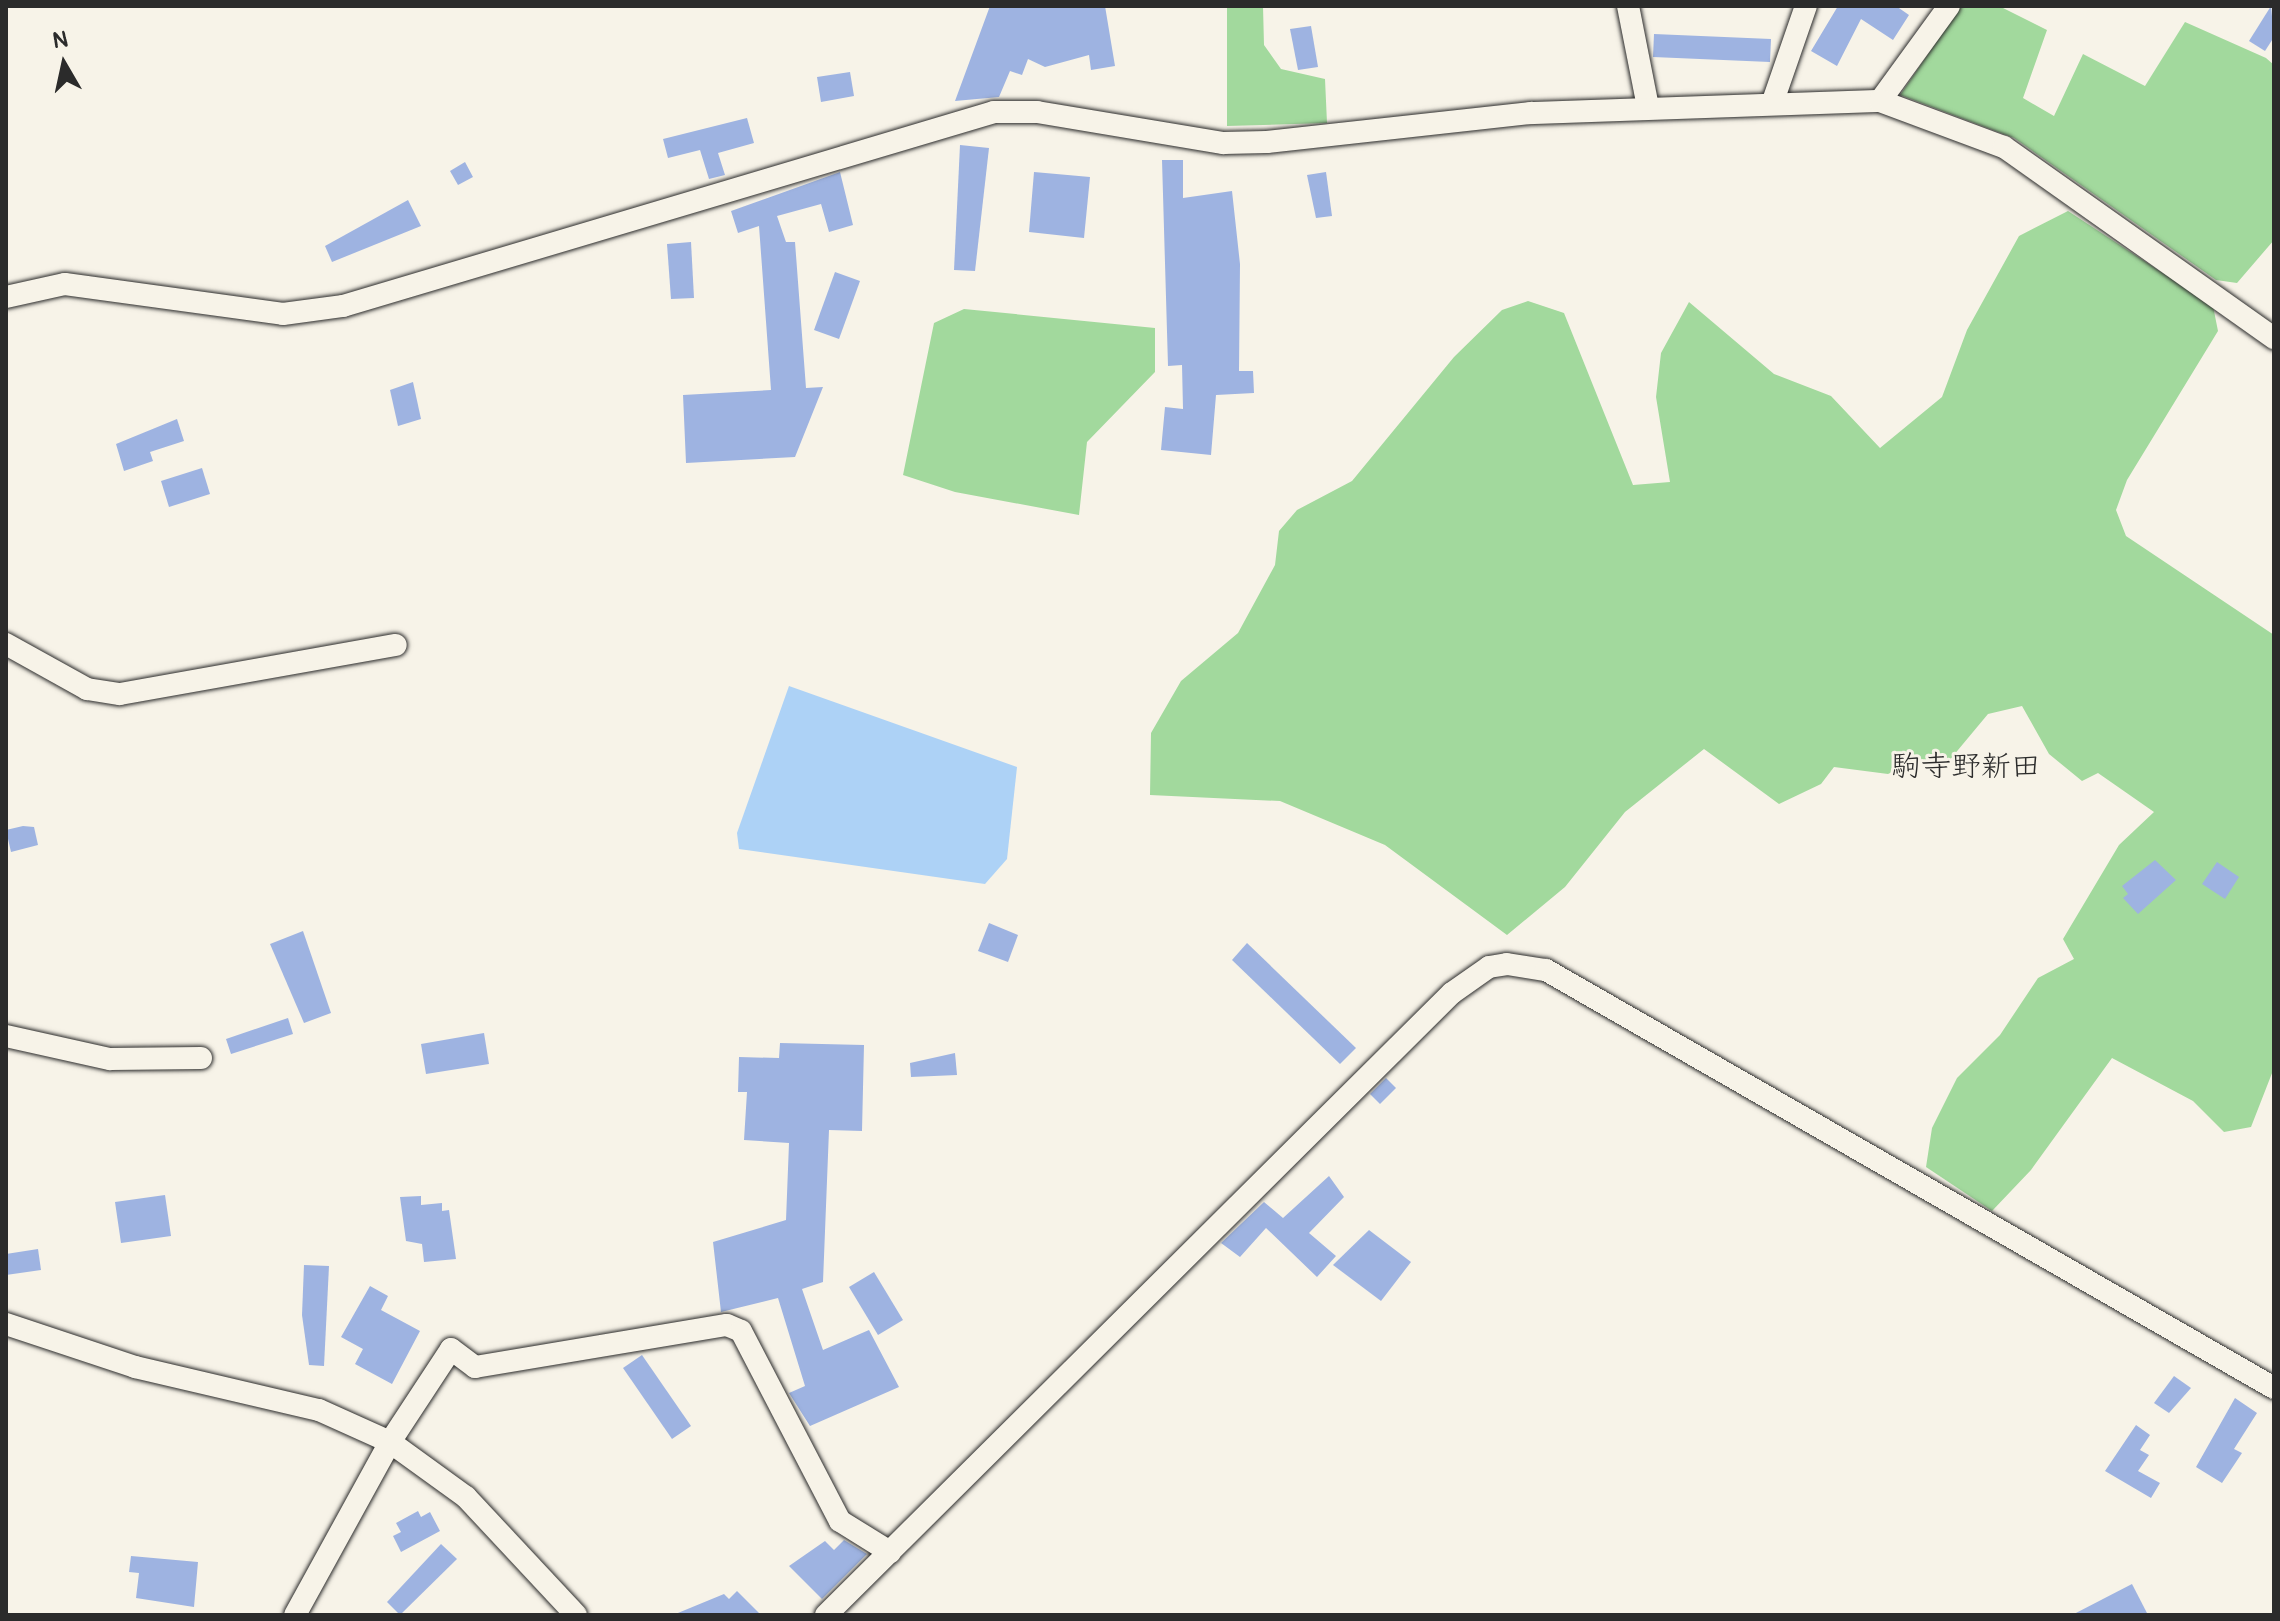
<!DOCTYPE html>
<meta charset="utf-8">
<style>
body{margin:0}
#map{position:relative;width:2280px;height:1621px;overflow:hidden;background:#f7f3e8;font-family:Pangolin,"Klee One",sans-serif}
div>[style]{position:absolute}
.green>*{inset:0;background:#a2d99d}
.water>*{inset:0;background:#add2f6}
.building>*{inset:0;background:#9eb3e1}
.roads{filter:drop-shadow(0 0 2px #2b2b2b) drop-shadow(0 0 2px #2b2b2b)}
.minor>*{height:22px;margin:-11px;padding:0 11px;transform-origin:11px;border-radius:11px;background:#f7f3e8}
span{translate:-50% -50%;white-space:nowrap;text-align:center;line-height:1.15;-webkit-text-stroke:6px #f7f3e8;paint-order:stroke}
.quarter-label{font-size:30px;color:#2b2b2b}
.frame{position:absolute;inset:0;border:8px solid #2b2b2b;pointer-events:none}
.north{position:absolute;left:24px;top:24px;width:80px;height:80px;-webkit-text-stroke:6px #f7f3e8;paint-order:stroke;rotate:351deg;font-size:22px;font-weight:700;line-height:32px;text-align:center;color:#2b2b2b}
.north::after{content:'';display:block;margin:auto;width:28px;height:36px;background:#2b2b2b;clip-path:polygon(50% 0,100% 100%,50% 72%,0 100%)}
</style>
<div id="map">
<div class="green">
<i style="clip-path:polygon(1227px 6px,1263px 6px,1264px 45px,1281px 69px,1325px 79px,1327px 123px,1227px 126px)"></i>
<i style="clip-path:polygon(1961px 6px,1999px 6px,2047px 30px,2023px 98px,2054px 116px,2083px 54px,2145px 86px,2185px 22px,2266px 58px,2274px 65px,2274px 240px,2237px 283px,2216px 280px,2014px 138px,1900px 95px)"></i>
<i style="clip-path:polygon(2068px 211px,2213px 306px,2218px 331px,2127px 480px,2116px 510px,2126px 536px,2274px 635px,2274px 1068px,2251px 1127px,2224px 1132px,2193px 1101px,2112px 1058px,2031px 1170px,1992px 1211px,1926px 1167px,1932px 1128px,1957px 1078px,2000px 1035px,2038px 978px,2074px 959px,2063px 939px,2119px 845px,2154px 812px,2098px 773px,2082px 781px,2049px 754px,2022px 706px,1988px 714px,1938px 774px,1920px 759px,1888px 774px,1834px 767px,1821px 784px,1779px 804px,1704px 749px,1625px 812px,1565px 887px,1507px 935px,1385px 845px,1280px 801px,1150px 795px,1151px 733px,1181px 681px,1238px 633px,1275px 565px,1279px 531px,1297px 510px,1352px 481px,1454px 357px,1502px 310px,1528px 301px,1564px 313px,1633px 485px,1670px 482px,1656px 397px,1661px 353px,1689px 302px,1774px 374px,1831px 396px,1880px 448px,1942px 397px,1967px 330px,2019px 236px)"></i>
<i style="clip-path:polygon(964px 309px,1155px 328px,1155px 372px,1087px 442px,1079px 515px,955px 492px,903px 475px,934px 323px)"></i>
</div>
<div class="water">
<i style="clip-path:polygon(789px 686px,1017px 767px,1007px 859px,985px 884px,739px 849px,737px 833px)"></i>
</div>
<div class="building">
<i style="clip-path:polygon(990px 6px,1105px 6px,1115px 66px,1091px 70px,1089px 55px,1045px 67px,1028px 59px,1022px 75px,1010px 71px,999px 97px,955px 101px)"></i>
<i style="clip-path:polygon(1838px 6px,1896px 6px,1909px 15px,1893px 40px,1861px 19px,1837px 66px,1811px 51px)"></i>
<i style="clip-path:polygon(2271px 6px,2274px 37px,2265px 51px,2249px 41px)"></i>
<i style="clip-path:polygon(1311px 26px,1318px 67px,1298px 70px,1290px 29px)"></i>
<i style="clip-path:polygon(1654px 34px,1771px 39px,1770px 62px,1653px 57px)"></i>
<i style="clip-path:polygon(850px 72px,854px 96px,821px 102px,817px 77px)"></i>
<i style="clip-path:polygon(747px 118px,754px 143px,718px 153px,725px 175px,709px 179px,700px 150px,668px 158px,663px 139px)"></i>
<i style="clip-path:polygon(960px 145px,989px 148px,975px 271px,954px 270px)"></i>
<i style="clip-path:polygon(1162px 160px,1183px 160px,1183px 198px,1232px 191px,1240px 264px,1239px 371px,1253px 371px,1254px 393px,1216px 395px,1211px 455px,1161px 450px,1165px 407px,1183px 409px,1182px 365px,1168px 366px)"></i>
<i style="clip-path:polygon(465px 162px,473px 177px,458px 185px,450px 171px)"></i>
<i style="clip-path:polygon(840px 172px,853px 225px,829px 232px,821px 204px,777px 216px,786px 242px,795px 242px,806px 388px,823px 387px,795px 457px,686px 463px,683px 395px,771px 390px,759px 226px,738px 233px,731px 211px)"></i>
<i style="clip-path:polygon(1034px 172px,1090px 177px,1084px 238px,1029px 232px)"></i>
<i style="clip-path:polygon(1326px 172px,1332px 216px,1316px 218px,1307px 175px)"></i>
<i style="clip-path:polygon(408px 200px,421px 226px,332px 262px,325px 246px)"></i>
<i style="clip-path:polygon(691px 242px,694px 298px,671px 299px,667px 244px)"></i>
<i style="clip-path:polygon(835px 272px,860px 281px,839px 339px,814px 330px)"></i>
<i style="clip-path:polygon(413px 382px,421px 419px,398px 426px,390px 390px)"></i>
<i style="clip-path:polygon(177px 419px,184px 441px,150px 452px,153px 461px,124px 471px,116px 444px)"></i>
<i style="clip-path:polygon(202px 468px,210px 494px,169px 507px,161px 481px)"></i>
<i style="clip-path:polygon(23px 826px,34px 827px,38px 845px,11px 852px,6px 830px)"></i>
<i style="clip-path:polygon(2155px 860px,2176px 880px,2138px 914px,2123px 898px,2128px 894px,2122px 886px)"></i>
<i style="clip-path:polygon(2217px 862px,2239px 877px,2225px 899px,2202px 884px)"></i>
<i style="clip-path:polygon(989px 923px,1018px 935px,1008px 962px,978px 951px)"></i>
<i style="clip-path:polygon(303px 931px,331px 1013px,304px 1023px,270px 944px)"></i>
<i style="clip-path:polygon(1247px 943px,1356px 1048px,1340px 1064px,1232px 960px)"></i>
<i style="clip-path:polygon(288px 1018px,293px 1034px,231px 1054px,226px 1039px)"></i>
<i style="clip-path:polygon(484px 1033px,489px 1064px,426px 1074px,421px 1044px)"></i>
<i style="clip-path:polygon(780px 1043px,864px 1045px,862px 1131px,829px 1130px,823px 1282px,802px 1289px,823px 1350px,869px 1330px,899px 1387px,810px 1426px,789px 1393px,805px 1386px,778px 1298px,721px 1312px,713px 1242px,786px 1220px,789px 1143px,744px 1140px,747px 1092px,738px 1092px,739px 1057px,779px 1058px)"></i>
<i style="clip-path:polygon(955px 1053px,957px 1075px,911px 1077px,910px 1063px)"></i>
<i style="clip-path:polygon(1386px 1078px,1396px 1088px,1380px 1104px,1370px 1094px)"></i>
<i style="clip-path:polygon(1329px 1176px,1344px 1197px,1309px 1233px,1336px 1256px,1317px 1277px,1266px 1228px,1240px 1257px,1221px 1243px,1264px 1202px,1283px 1218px)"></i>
<i style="clip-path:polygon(165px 1195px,171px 1236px,121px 1243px,115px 1202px)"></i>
<i style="clip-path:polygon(421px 1196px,421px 1205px,442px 1203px,442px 1211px,449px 1210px,456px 1259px,424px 1262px,422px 1244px,406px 1241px,400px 1197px)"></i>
<i style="clip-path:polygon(1369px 1230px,1411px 1262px,1381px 1301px,1333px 1265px)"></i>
<i style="clip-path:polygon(38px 1249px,41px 1270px,6px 1275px,6px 1254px)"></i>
<i style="clip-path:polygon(304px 1265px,329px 1266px,324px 1366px,309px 1365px,302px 1315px)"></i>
<i style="clip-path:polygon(874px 1272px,903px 1320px,878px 1335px,849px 1287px)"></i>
<i style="clip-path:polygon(370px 1286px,388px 1296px,381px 1310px,420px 1331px,392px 1384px,355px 1364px,363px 1349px,341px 1337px)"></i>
<i style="clip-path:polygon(642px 1355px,691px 1426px,672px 1439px,623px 1368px)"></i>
<i style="clip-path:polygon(2174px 1376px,2191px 1388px,2169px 1413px,2154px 1403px)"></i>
<i style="clip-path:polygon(2235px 1398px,2257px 1413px,2234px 1449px,2242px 1453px,2222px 1483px,2196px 1467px)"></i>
<i style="clip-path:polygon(2136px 1425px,2150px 1435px,2140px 1450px,2149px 1455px,2138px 1471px,2160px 1483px,2151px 1498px,2105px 1471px)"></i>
<i style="clip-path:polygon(418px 1511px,421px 1517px,430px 1512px,440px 1531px,401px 1552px,393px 1536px,401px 1532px,396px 1523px)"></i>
<i style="clip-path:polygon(844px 1540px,867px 1554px,822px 1599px,789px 1566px,825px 1541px,834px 1550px)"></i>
<i style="clip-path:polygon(441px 1544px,457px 1559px,400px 1615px,387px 1602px)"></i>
<i style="clip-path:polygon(131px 1556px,198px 1562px,194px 1607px,136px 1598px,139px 1573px,129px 1572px)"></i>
<i style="clip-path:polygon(2132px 1584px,2148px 1615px,2072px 1615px)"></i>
<i style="clip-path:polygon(737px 1591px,761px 1615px,673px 1615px,724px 1594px,729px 1599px)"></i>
</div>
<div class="roads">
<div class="minor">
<i style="left:1628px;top:6px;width:103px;rotate:78.8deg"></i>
<i style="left:1880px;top:101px;width:117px;rotate:-54deg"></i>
<i style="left:1772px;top:104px;width:104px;rotate:-70.9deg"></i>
<i style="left:6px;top:297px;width:60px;rotate:-12.4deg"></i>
<i style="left:65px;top:284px;width:220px;rotate:7.8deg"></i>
<i style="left:283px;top:314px;width:61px;rotate:-7.6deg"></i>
<i style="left:343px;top:306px;width:679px;rotate:-16.59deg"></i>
<i style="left:994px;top:112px;width:43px"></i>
<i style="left:1037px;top:112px;width:189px;rotate:9.5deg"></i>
<i style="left:1223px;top:143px;width:44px;rotate:-1.3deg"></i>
<i style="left:1267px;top:142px;width:266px;rotate:-6.3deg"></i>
<i style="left:1531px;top:113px;width:349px;rotate:-2deg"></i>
<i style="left:1880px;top:101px;width:132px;rotate:20.4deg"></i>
<i style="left:2004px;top:147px;width:331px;rotate:35.3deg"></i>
<i style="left:6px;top:644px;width:93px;rotate:29.1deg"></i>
<i style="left:87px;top:689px;width:33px;rotate:9deg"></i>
<i style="left:120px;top:694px;width:280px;rotate:-10.1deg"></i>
<i style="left:6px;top:1036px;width:107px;rotate:12.5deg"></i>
<i style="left:110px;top:1059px;width:91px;rotate:-0.6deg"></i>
<i style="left:6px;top:1324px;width:136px;rotate:18.4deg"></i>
<i style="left:135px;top:1367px;width:189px;rotate:13.2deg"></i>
<i style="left:319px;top:1410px;width:78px;rotate:24.3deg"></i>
<i style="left:390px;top:1442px;width:94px;rotate:35.9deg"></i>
<i style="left:466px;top:1497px;width:161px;rotate:47deg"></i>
<i style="left:295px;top:1615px;width:197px;rotate:-61.2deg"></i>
<i style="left:390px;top:1442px;width:111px;rotate:-56.7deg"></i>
<i style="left:451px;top:1349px;width:30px;rotate:37deg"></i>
<i style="left:475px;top:1367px;width:255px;rotate:-9.5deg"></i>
<i style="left:727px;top:1325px;width:15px;rotate:23deg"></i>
<i style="left:741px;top:1331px;width:214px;rotate:62.5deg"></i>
<i style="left:840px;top:1521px;width:59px;rotate:31.8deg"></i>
<i style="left:826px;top:1615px;width:882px;rotate:-44.82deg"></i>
<i style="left:1452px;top:993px;width:45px;rotate:-35.1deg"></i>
<i style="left:1489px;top:967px;width:18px;rotate:-9deg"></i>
<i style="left:1507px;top:964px;width:39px;rotate:9deg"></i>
<i style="left:1546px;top:970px;width:839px;rotate:29.86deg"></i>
</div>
</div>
<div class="quarter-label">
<span style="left:1966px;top:767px">駒寺野新田</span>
</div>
<div class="frame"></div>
<div class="north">N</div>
</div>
